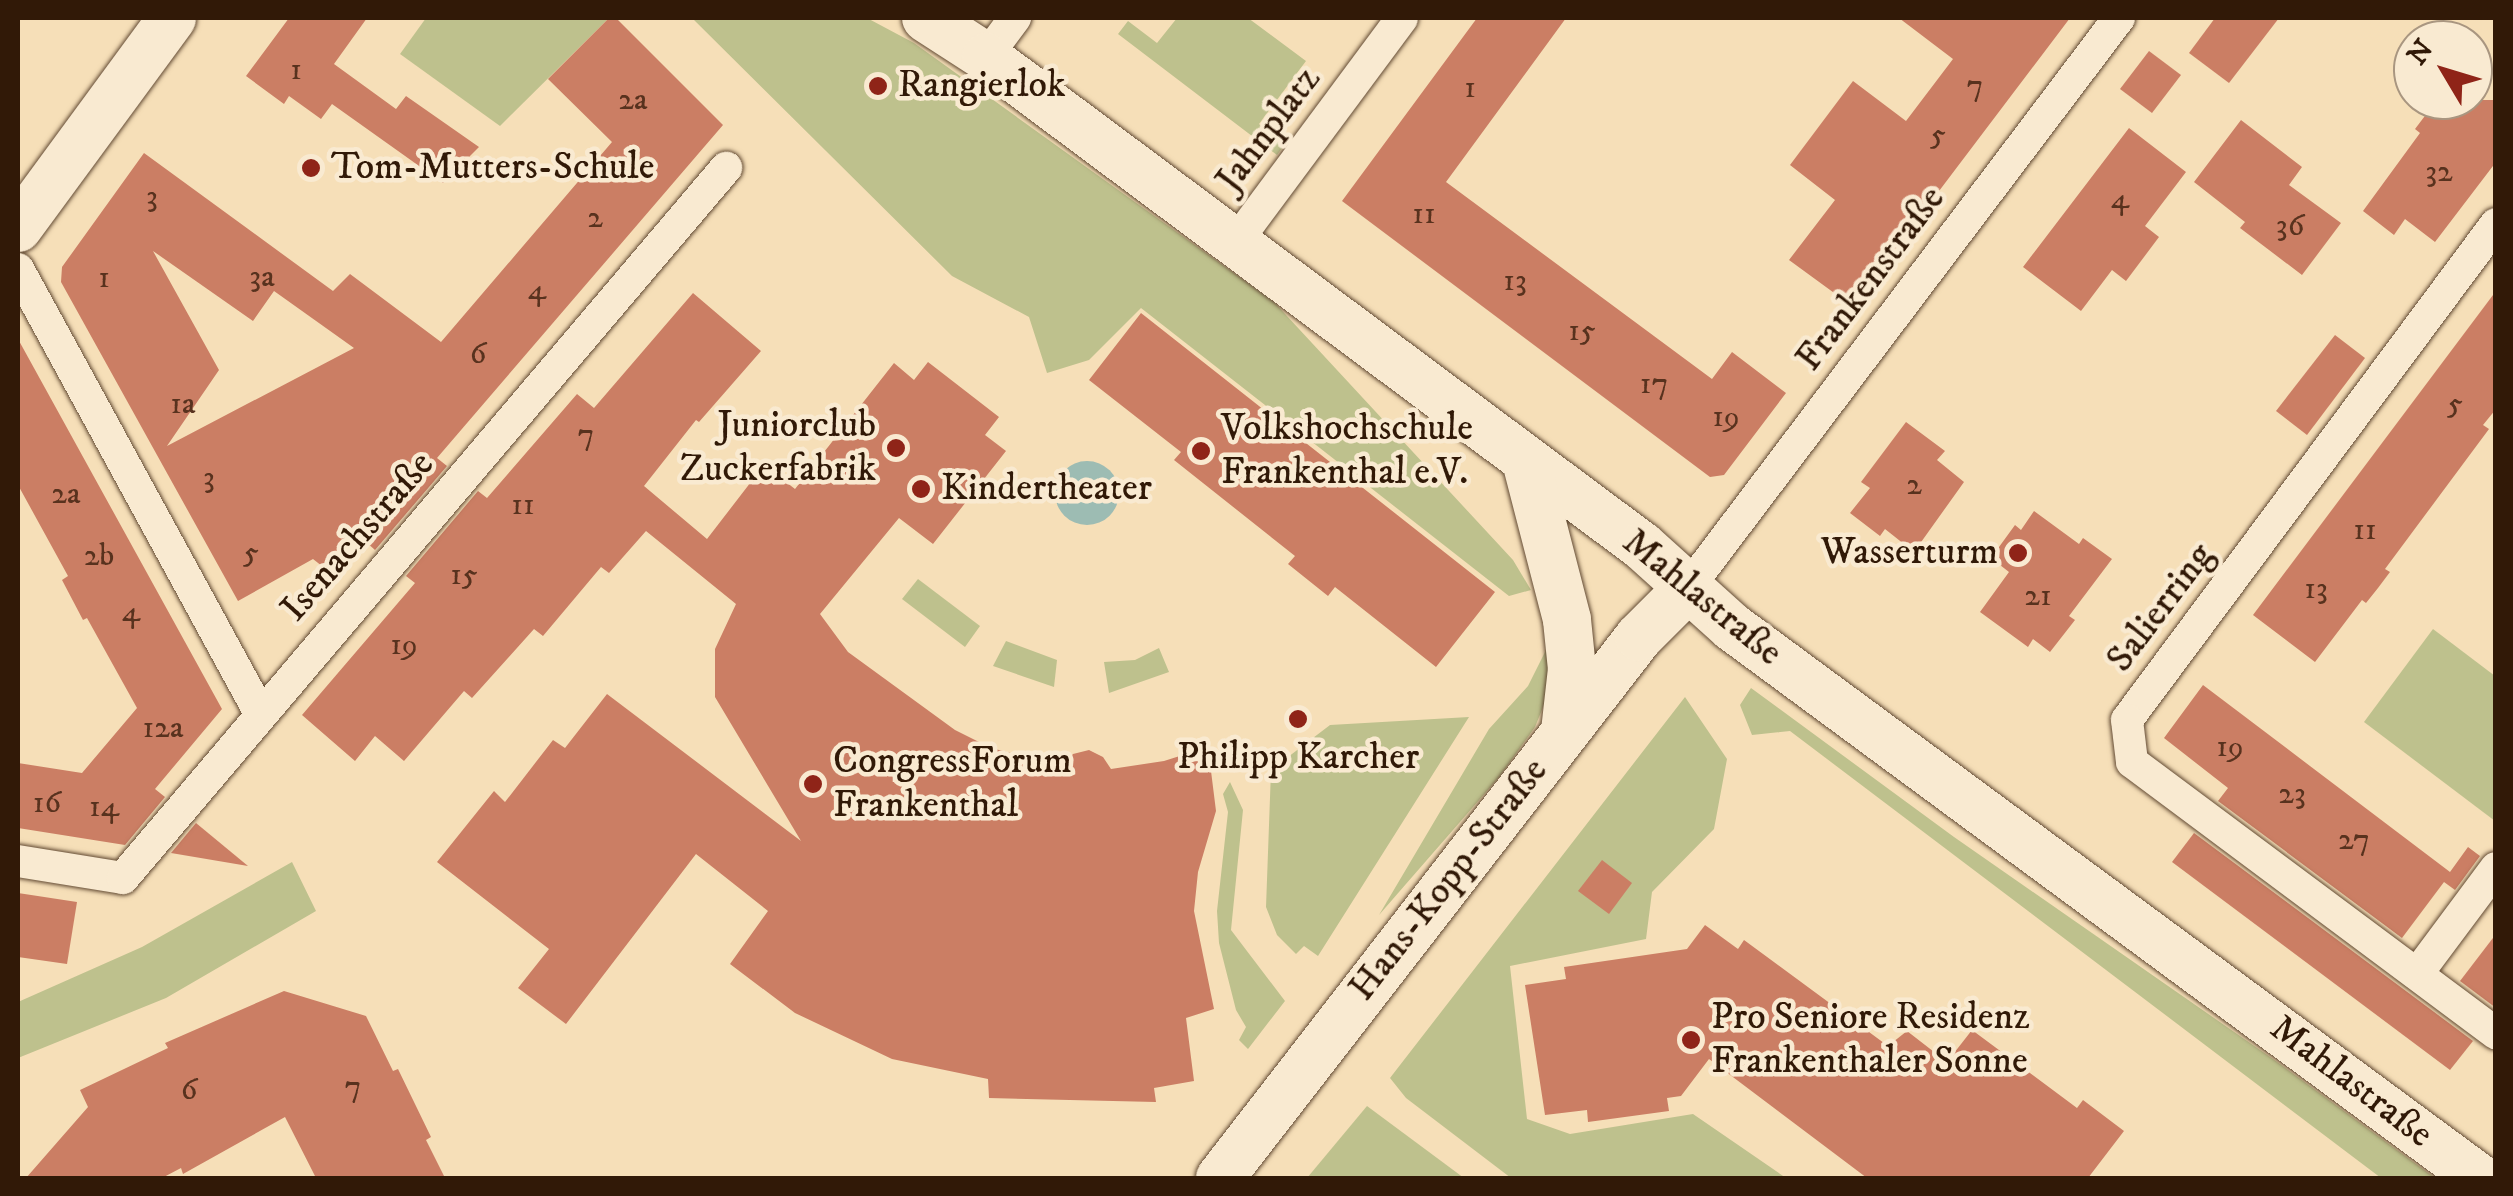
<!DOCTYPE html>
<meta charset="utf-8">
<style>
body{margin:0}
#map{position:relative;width:2513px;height:1196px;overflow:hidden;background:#f6dfb8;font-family:"IM FELL DW Pica",serif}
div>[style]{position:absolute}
.green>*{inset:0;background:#bec18d}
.water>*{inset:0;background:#9dbcb3}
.round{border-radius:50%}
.building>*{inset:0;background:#cb7e64}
.roads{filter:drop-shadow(0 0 2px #624a33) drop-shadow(0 0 2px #624a33)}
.street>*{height:32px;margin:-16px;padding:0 16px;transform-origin:16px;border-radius:16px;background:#f9ead1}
.secondary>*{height:48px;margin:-24px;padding:0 24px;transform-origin:24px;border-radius:24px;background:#f9ead1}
.dots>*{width:28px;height:28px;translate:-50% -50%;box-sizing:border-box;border:5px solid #f9ead1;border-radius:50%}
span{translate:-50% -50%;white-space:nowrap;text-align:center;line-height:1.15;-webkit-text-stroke:9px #f9ead1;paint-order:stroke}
.number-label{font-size:32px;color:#58321e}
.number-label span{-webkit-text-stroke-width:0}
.poi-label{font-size:38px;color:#311907}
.left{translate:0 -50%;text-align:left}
.right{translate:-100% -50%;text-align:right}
.street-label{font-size:38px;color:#311907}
.frame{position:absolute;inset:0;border:20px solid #311907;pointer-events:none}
.north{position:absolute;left:2393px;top:20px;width:100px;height:100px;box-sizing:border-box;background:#f9ead1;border:2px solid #a99680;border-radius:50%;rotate:308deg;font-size:28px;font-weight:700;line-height:40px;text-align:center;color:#311907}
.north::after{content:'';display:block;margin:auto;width:35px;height:45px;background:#8f2418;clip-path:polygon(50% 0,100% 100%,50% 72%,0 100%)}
</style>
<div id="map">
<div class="green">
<i style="clip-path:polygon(426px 18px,609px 18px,500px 126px,400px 54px)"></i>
<i style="clip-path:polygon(692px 18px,867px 18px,914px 43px,1274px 302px,1513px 560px,1531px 590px,1509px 596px,1141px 308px,1089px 360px,1047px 373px,1029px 317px,952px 276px)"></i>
<i style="clip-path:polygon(1177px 18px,1248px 18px,1306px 61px,1259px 124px,1285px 144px,1277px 155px,1118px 34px,1128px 21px,1157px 43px)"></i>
<i style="clip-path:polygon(918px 579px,980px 626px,965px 647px,902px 599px)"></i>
<i style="clip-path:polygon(2433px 629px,2495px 676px,2495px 821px,2364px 722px)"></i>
<i style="clip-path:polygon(1551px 640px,1550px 690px,1535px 727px,1500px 776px,1379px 915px,1489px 729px,1528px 686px)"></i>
<i style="clip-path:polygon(1006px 641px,1057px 660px,1054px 687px,993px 666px)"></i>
<i style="clip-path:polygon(1159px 648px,1169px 672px,1109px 693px,1104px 662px,1135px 660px)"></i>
<i style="clip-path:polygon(1751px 688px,1954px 837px,2273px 1059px,2435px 1178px,2381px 1178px,1790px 731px,1752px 735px,1740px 705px)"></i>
<i style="clip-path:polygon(1685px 697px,1727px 759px,1714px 829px,1652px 892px,1646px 939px,1510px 966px,1527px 1119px,1570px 1134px,1693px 1114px,1786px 1178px,1511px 1178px,1406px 1098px,1390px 1078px)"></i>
<i style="clip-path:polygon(1469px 717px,1318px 956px,1304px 946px,1296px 954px,1277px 935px,1266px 907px,1271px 770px,1330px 725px)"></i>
<i style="clip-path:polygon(1230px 782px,1243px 810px,1231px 930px,1285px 1001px,1248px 1049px,1239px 1040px,1246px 1027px,1236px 1010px,1219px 943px,1217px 911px,1228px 812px,1223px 794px)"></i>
<i style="clip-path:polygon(292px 862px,316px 911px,166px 998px,18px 1058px,18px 1002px,142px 947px)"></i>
<i style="clip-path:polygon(1367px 1106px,1464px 1178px,1307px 1178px)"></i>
</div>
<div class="water">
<i class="round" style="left:1055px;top:461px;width:64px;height:64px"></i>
</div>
<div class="building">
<i style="clip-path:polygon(289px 18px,367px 18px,334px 64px,396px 109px,406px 96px,479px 147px,443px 183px,332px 104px,321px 119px,289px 96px,284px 104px,246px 76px)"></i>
<i style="clip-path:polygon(evenodd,609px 18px,616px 18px,723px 125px,437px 458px,447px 466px,375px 550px,357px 534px,327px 570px,313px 559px,238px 601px,61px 282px,62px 267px,144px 153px,333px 291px,350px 274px,441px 342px,612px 142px,548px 79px,609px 18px,153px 251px,253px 321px,274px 291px,354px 348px,167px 446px,219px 370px,153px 251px)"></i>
<i style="clip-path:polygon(1477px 18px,1566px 18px,1446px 182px,1712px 379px,1732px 352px,1786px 393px,1724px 475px,1710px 477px,1342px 201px)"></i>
<i style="clip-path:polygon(1899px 18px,2070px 18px,1852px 306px,1789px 260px,1835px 200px,1790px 165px,1853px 81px,1906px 121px,1953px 59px)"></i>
<i style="clip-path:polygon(2215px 18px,2279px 18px,2229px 83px,2189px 53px)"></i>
<i style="clip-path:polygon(2149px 51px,2181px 75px,2152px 113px,2120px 89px)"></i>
<i style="clip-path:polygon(2437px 100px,2496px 100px,2496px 162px,2435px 242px,2405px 219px,2394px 235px,2363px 211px,2420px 133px,2415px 129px)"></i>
<i style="clip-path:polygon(2241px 120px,2302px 167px,2289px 185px,2341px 223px,2302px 275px,2240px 228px,2245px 222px,2194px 182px)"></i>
<i style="clip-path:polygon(2129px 128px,2186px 172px,2145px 226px,2159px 237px,2126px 281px,2112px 270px,2081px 311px,2023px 267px)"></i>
<i style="clip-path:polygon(2496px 291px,2496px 409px,2483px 425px,2489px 429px,2385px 569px,2390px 572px,2378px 588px,2366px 603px,2362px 600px,2315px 662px,2253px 615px)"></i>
<i style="clip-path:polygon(693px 293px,761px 351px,699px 422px,696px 420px,644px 486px,707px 539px,764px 465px,795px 489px,894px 363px,914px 380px,928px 362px,999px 417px,985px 435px,1006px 451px,933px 544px,899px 518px,820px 614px,848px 652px,955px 730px,991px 748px,1064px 766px,1073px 754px,1089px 750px,1103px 757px,1111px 769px,1164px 761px,1208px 747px,1216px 811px,1198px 872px,1194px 911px,1214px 1009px,1186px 1018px,1194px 1081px,1154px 1088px,1156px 1102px,989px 1098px,988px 1079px,892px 1059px,795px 1013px,730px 964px,768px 911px,696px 854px,566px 1024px,518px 988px,549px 949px,437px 862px,494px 791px,505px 802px,553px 740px,565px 748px,607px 694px,801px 841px,715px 697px,715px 649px,736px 604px,646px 531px,609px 573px,601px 567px,543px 636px,534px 629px,472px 698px,464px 691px,404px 761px,375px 736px,355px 761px,302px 715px,415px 583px,406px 576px,478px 491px,487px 498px,577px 394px,594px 408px)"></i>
<i style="clip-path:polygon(1141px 313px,1495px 592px,1436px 667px,1335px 587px,1328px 596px,1288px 564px,1295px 556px,1174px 460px,1181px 452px,1089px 380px)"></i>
<i style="clip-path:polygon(2335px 335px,2365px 358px,2307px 435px,2276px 411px)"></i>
<i style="clip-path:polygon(18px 339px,222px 709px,155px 789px,165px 797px,125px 845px,18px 828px,18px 763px,82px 773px,137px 708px,87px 618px,83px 620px,62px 580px,68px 576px,18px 485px)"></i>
<i style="clip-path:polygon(1906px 422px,1945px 451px,1937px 460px,1964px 482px,1914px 552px,1885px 529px,1880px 536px,1850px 513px,1870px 488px,1861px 482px)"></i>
<i style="clip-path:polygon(2034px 511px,2079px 544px,2083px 538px,2112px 559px,2069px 616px,2075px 620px,2050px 652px,2033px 639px,2028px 647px,1980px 612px,2009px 572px,1991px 558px,2015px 525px,2021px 530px)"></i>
<i style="clip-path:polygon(2203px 685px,2450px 872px,2468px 847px,2480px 856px,2455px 890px,2444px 882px,2402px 938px,2218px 801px,2228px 788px,2164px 738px)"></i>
<i style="clip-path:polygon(196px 823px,248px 866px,171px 853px)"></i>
<i style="clip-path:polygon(2194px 833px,2473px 1041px,2450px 1070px,2172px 862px)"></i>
<i style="clip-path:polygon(1602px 860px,1632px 883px,1609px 914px,1578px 891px)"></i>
<i style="clip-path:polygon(18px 893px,77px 902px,67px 964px,18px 957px)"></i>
<i style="clip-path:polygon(1705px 925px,1738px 949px,1744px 940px,1888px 1046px,1907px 1031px,1947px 1062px,1972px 1030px,2077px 1108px,2083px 1100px,2124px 1131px,2088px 1178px,1867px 1178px,1709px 1059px,1681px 1096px,1667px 1098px,1669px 1111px,1588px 1122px,1587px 1110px,1545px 1115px,1525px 985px,1566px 979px,1564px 967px,1687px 949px)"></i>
<i style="clip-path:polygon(2496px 934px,2496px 1008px,2460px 981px)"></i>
<i style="clip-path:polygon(284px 991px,366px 1016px,393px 1071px,398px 1069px,431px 1137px,426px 1140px,445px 1178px,316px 1178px,285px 1117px,183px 1174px,181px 1168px,162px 1178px,26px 1178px,88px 1107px,80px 1090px,168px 1048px,165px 1043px)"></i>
</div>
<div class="roads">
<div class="street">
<i style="left:986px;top:57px;width:49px;rotate:-53.4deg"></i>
<i style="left:2496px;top:224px;width:618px;rotate:126.65deg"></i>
<i style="left:2127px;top:720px;width:42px;rotate:83.2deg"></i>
<i style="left:2132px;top:762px;width:454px;rotate:36.7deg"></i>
<i style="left:1235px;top:243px;width:280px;rotate:-53.4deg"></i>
<i style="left:18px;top:269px;width:506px;rotate:61.41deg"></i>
<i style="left:1688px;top:588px;width:715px;rotate:-52.91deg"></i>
<i style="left:18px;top:861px;width:106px;rotate:9.2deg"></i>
<i style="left:123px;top:878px;width:932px;rotate:-49.66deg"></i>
<i style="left:2417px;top:974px;width:132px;rotate:-53.3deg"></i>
</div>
<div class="secondary">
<i style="left:926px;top:18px;width:72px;rotate:33deg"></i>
<i style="left:986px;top:57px;width:818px;rotate:36.7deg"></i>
<i style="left:1642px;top:546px;width:121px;rotate:42deg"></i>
<i style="left:1732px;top:627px;width:928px;rotate:36.41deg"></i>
<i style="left:18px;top:228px;width:260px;rotate:-53.7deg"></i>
<i style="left:1526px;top:461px;width:164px;rotate:75.5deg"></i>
<i style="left:1567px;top:620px;width:49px;rotate:84.2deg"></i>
<i style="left:1572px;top:669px;width:62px;rotate:96.4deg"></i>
<i style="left:1220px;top:1178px;width:684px;rotate:-52.24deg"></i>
<i style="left:1639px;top:637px;width:69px;rotate:-45deg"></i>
</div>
</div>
<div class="dots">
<i style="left:878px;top:86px;background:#8f2418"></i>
<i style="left:311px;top:168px;background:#8f2418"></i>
<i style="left:896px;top:448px;background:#8f2418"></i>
<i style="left:1201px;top:451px;background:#8f2418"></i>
<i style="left:921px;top:489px;background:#8f2418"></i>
<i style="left:2018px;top:553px;background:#8f2418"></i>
<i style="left:1298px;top:719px;background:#8f2418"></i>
<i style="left:813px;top:784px;background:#8f2418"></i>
<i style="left:1691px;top:1040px;background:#8f2418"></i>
</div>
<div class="number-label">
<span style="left:296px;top:70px">1</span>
<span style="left:1975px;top:86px">7</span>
<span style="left:1470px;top:88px">1</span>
<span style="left:633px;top:100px">2a</span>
<span style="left:1938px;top:135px">5</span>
<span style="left:2439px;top:172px">32</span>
<span style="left:152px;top:197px">3</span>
<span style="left:2120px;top:199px">4</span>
<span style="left:1424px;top:214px">11</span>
<span style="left:595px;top:218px">2</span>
<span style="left:2290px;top:226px">36</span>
<span style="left:262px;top:277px">3a</span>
<span style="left:104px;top:278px">1</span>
<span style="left:1515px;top:281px">13</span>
<span style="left:537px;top:290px">4</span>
<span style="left:1582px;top:331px">15</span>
<span style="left:478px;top:354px">6</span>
<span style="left:1654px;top:384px">17</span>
<span style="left:183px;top:404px">1a</span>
<span style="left:2455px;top:404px">5</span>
<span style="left:1726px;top:417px">19</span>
<span style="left:586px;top:435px">7</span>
<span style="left:209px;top:478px">3</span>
<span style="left:1914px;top:485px">2</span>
<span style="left:66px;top:494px">2a</span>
<span style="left:523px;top:505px">11</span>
<span style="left:2365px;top:530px">11</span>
<span style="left:251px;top:553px">5</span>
<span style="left:99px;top:556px">2b</span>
<span style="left:464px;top:575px">15</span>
<span style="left:2316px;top:589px">13</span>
<span style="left:2038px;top:596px">21</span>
<span style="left:131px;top:612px">4</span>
<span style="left:404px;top:645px">19</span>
<span style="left:163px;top:728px">12a</span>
<span style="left:2230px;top:747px">19</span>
<span style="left:2292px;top:794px">23</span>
<span style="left:47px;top:803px">16</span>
<span style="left:104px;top:807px">14</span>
<span style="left:2354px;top:840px">27</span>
<span style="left:353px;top:1087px">7</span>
<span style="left:189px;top:1090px">6</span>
</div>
<div class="poi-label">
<span class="left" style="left:898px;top:86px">Rangierlok</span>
<span class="left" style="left:331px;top:168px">Tom-Mutters-Schule</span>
<span class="right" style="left:876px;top:448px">Juniorclub<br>Zuckerfabrik</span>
<span class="left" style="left:1221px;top:451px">Volkshochschule<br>Frankenthal e.V.</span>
<span class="left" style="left:941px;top:489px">Kindertheater</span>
<span class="right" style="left:1998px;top:553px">Wasserturm</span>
<span style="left:1298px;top:758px">Philipp Karcher</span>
<span class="left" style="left:833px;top:784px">CongressForum<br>Frankenthal</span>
<span class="left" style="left:1711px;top:1040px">Pro Seniore Residenz<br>Frankenthaler Sonne</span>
</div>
<div class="street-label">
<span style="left:1269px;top:130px;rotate:-53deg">Jahnplatz</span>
<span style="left:1871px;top:279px;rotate:-53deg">Frankenstraße</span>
<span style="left:358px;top:537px;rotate:-49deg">Isenachstraße</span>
<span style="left:1702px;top:598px;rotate:39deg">Mahlastraße</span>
<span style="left:2161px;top:608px;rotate:-53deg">Salierring</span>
<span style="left:1449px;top:880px;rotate:-52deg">Hans-Kopp-Straße</span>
<span style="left:2351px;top:1082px;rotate:37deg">Mahlastraße</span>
</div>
<div class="frame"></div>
<div class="north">N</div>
</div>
